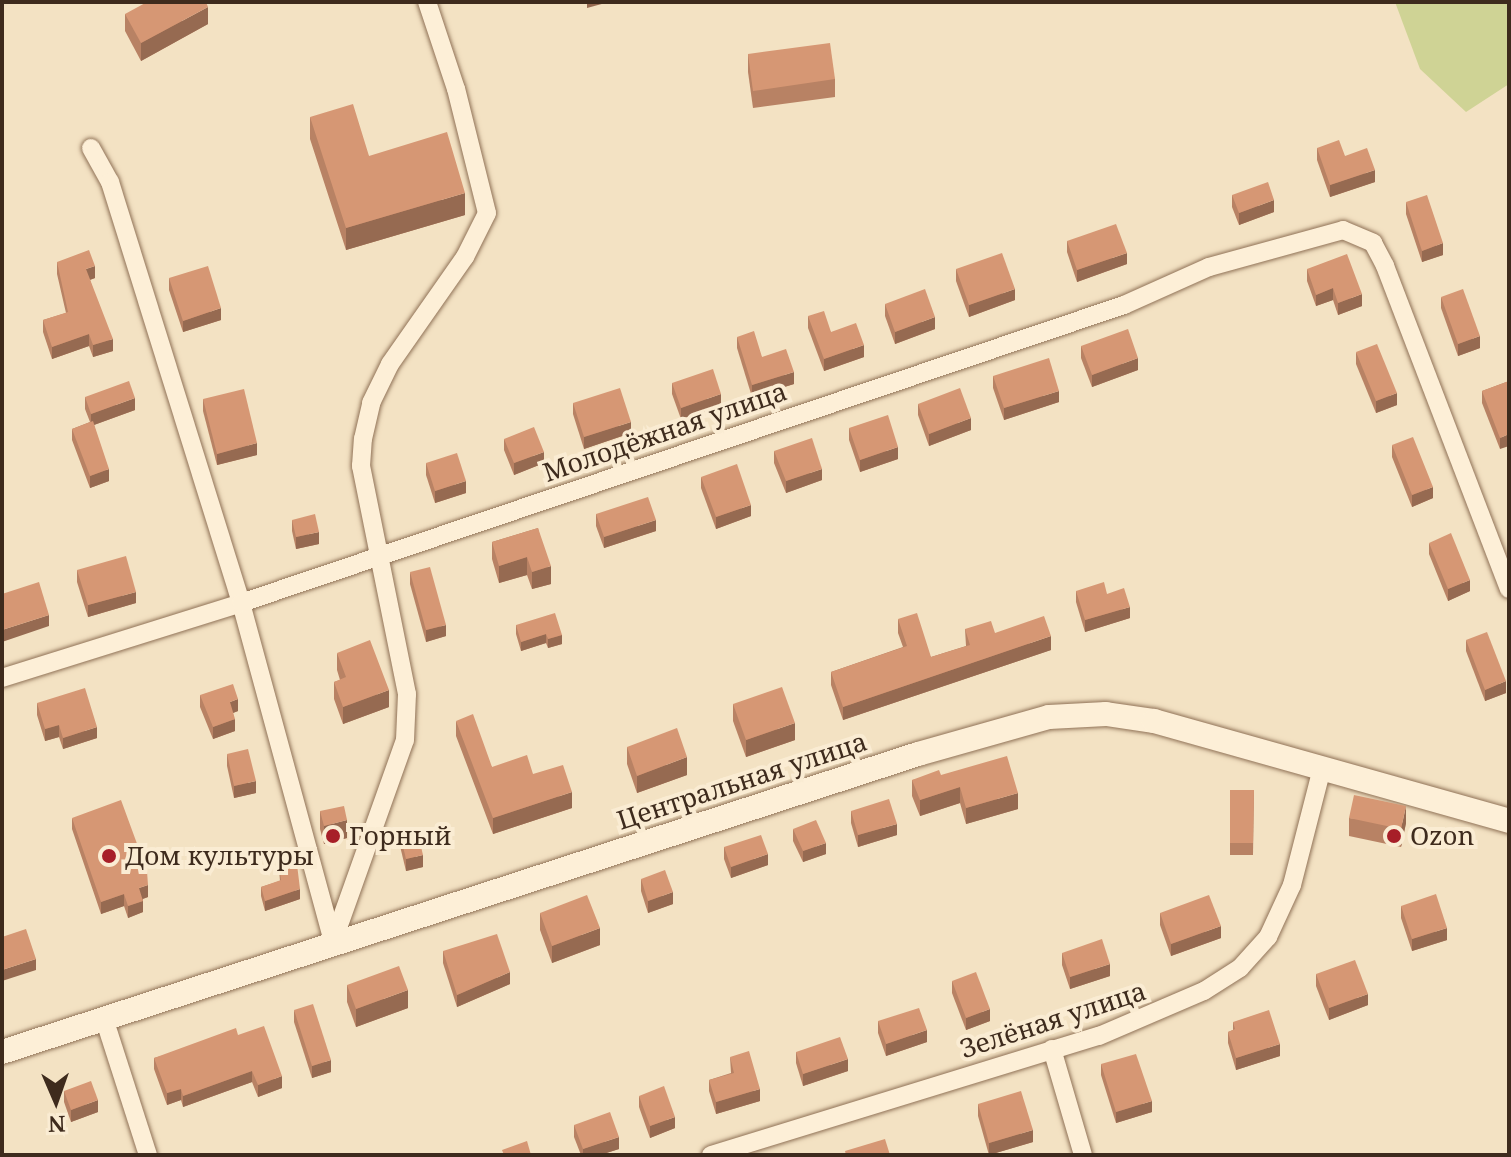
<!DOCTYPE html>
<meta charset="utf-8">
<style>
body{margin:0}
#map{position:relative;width:1511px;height:1157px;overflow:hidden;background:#f3e2c3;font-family:"Noto Serif",serif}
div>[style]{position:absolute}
.green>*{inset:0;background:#cfd395}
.roads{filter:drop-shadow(0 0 2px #907257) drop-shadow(0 0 2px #907257)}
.minor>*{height:18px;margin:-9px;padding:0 9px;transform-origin:9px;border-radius:9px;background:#fdefd7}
.tertiary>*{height:24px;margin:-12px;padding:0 12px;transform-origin:12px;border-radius:12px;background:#fdefd7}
.wall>*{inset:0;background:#b88264}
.shaded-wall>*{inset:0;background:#966a51}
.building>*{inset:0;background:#d69774}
.dots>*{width:22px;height:22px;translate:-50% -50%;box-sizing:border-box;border:4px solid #faecd3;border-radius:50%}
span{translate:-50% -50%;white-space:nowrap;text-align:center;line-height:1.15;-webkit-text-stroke:8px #faecd3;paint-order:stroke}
.street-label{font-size:26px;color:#3e2b1d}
.poi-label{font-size:26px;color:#3e2b1d}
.left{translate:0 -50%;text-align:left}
.frame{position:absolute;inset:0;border:4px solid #3e2b1d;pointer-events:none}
.north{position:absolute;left:16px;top:1061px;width:80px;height:80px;-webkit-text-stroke:6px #faecd3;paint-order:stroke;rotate:178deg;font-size:22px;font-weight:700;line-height:32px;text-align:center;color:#3e2b1d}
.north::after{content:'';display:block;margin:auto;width:28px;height:36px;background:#3e2b1d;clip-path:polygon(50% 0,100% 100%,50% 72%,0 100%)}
</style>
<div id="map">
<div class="green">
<i style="clip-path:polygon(1395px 2px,1509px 2px,1509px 84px,1466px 112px,1420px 69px)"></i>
</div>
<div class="roads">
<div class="minor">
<i style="left:91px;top:148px;width:39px;rotate:61deg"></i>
<i style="left:110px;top:182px;width:441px;rotate:72.7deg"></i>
<i style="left:241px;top:603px;width:351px;rotate:74.8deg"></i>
<i style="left:2px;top:678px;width:250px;rotate:-17.4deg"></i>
<i style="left:241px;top:603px;width:932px;rotate:-18.65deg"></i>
<i style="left:1124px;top:305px;width:93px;rotate:-24.1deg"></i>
<i style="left:1209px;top:267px;width:139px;rotate:-15.4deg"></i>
<i style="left:1343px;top:230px;width:33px;rotate:23deg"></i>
<i style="left:1373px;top:243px;width:26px;rotate:62deg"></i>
<i style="left:1385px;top:266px;width:346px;rotate:69deg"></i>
<i style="left:333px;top:942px;width:214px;rotate:-70.4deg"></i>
<i style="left:405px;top:740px;width:46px;rotate:-87.5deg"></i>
<i style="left:407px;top:694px;width:233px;rotate:-101.4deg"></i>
<i style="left:361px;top:466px;width:27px;rotate:-86deg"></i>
<i style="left:363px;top:439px;width:37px;rotate:-77deg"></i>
<i style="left:371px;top:403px;width:43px;rotate:-64deg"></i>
<i style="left:390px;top:364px;width:131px;rotate:-55deg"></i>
<i style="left:465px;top:257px;width:49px;rotate:-63.4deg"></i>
<i style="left:487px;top:213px;width:128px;rotate:-104deg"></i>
<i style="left:456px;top:89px;width:92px;rotate:-108.4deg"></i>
<i style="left:104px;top:1018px;width:144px;rotate:72.2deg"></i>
<i style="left:1052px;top:1049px;width:110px;rotate:73.7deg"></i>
<i style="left:711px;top:1155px;width:406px;rotate:-17.1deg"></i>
<i style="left:1099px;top:1036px;width:114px;rotate:-23.2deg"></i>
<i style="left:1204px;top:991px;width:43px;rotate:-32.6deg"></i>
<i style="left:1240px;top:968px;width:42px;rotate:-47.9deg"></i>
<i style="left:1268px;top:937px;width:57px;rotate:-65.2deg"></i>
<i style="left:1292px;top:885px;width:121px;rotate:-75.6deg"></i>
</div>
<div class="tertiary">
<i style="left:2px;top:1052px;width:963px;rotate:-18.02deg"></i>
<i style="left:918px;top:754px;width:136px;rotate:-15.8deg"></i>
<i style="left:1049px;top:717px;width:57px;rotate:-3deg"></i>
<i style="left:1106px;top:714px;width:49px;rotate:8.3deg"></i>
<i style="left:1154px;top:721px;width:369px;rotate:15.7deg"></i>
</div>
</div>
<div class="wall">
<i style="clip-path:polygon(125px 14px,208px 24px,141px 61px,125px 31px)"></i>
<i style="clip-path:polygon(748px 54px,835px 79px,835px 97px,753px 108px,748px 72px)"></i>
<i style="clip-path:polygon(310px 117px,369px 156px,465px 215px,346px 250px,310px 139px)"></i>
<i style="clip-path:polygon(1317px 148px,1345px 156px,1375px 182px,1330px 197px,1317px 160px)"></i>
<i style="clip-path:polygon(1232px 195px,1274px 212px,1239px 225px,1232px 207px)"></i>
<i style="clip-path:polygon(1406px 202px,1443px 255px,1422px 262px,1406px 214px)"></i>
<i style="clip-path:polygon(1067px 241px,1127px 264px,1077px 282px,1067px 252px)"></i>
<i style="clip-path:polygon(57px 262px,95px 278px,90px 280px,113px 351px,93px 357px,89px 346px,52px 359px,43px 332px,43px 320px,66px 313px,57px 274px)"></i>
<i style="clip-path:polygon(956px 269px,1015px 300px,969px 317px,956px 281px)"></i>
<i style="clip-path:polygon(1307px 269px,1362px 306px,1338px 315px,1333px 300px,1316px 306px,1307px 281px)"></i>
<i style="clip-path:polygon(169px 278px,221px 320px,183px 332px,169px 290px)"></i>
<i style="clip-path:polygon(1441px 297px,1480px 348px,1458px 356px,1441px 308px)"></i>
<i style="clip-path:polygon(885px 304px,935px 329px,895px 344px,885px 316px)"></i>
<i style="clip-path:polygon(808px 316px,831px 332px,864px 357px,824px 371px,808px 328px)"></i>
<i style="clip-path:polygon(737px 337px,762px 357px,794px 384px,752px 397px,737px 348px)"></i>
<i style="clip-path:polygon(1081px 346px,1138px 370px,1092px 387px,1081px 358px)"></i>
<i style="clip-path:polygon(1356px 352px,1397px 405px,1376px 413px,1356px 364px)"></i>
<i style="clip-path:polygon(993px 376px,1059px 402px,1004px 420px,993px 388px)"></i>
<i style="clip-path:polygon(1509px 381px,1500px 449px,1482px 403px,1482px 391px)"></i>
<i style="clip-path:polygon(672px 383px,721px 406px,681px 419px,672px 394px)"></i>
<i style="clip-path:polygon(85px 397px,135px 410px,94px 425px,109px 481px,90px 488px,72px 440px,72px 429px,90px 422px,85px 409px)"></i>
<i style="clip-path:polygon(203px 399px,257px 455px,217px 465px,203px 411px)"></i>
<i style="clip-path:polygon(573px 403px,631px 433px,584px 449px,573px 414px)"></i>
<i style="clip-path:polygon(918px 404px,971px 430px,929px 446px,918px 415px)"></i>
<i style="clip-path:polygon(849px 428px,898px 459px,860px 472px,849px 440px)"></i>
<i style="clip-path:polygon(504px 439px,544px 463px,514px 475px,504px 450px)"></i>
<i style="clip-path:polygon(1392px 445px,1433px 498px,1412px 507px,1392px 457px)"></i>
<i style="clip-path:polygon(774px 451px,822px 480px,786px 493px,774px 463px)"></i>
<i style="clip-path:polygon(426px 463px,466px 493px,435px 503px,426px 475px)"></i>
<i style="clip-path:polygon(701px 477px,751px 516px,716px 529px,701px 488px)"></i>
<i style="clip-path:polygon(596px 514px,656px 531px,604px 548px,596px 526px)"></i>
<i style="clip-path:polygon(292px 520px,319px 544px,296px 549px,292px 531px)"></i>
<i style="clip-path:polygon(538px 528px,551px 584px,532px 589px,527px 575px,499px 583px,492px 559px,492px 542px)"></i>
<i style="clip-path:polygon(1429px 543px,1470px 591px,1448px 601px,1429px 554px)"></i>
<i style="clip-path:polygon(77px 570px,136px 603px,88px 617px,77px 582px)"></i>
<i style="clip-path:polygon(410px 572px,446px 636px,426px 642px,410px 584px)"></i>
<i style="clip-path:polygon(1076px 591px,1107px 594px,1130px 618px,1085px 632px,1076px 602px)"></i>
<i style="clip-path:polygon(898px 619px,931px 657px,966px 646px,965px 629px,995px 633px,1051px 650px,843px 720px,831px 685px,831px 672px,903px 647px,898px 633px)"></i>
<i style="clip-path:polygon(516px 625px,562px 635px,562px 644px,548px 648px,546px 643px,521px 651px,516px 634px)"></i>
<i style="clip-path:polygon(1466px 640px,1506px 693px,1485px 701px,1466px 651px)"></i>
<i style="clip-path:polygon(337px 653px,389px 707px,343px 724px,334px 699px,334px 682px,340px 680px,337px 670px)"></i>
<i style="clip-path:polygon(200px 695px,238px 711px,233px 713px,235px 731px,213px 739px,200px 707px)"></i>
<i style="clip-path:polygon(37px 703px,97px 738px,63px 749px,59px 737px,45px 741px,37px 715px)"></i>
<i style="clip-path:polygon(733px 704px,795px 740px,746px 757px,733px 721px)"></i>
<i style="clip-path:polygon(456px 721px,492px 767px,533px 774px,572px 808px,493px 834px,456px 736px)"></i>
<i style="clip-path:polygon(627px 747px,687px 775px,637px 793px,627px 764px)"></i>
<i style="clip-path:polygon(227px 754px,256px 793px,234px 798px,227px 766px)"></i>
<i style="clip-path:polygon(941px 775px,1018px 809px,966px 824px,960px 803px,920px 816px,912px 796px,912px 780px)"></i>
<i style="clip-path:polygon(1230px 790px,1254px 790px,1253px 855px,1230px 855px)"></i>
<i style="clip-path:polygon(320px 811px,347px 838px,324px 844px,320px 829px)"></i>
<i style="clip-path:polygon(851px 811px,897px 835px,858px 847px,851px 823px)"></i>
<i style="clip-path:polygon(72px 818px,148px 897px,143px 899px,143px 912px,128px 918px,124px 906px,101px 914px,72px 829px)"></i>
<i style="clip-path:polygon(1349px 818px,1406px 823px,1401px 847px,1349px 836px)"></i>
<i style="clip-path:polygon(793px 829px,826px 854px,803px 862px,793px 841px)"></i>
<i style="clip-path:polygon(400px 834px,423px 867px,406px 871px,400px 846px)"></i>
<i style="clip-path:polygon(724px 847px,768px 865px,731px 878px,724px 859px)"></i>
<i style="clip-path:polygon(278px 859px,300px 899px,265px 911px,261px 896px,261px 887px,280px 881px)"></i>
<i style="clip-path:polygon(641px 879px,673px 904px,648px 913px,641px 891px)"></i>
<i style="clip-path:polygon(1401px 906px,1447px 940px,1412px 951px,1401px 918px)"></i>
<i style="clip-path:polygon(540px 913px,600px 945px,552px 963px,540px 930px)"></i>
<i style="clip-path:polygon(1160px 913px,1221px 938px,1171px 956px,1160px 925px)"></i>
<i style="clip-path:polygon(443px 951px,510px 984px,457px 1007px,443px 963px)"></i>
<i style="clip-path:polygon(1062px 953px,1110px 976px,1070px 989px,1062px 965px)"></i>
<i style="clip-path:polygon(1316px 974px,1368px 1005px,1329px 1020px,1316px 986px)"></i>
<i style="clip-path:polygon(952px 981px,990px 1021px,966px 1030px,952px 993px)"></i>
<i style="clip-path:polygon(347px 985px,408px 1008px,356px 1027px,347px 1002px)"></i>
<i style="clip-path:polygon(294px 1010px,331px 1072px,312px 1078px,294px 1022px)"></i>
<i style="clip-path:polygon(878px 1021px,927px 1042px,886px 1056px,878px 1033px)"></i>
<i style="clip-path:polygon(1233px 1022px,1280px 1056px,1236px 1070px,1228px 1043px,1228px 1032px,1233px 1030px)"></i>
<i style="clip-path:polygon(238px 1035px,282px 1088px,258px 1097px,252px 1082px,183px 1107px,181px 1100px,167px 1105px,154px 1069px,154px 1058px)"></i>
<i style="clip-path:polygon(796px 1052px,848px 1071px,803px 1086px,796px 1063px)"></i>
<i style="clip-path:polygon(730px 1057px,760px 1101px,716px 1114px,709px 1091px,709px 1080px,731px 1073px)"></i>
<i style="clip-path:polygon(1101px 1064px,1152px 1112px,1116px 1123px,1101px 1075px)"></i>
<i style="clip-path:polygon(64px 1091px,98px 1112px,71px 1122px,64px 1102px)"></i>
<i style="clip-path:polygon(639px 1096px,675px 1128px,650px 1138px,639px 1107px)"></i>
<i style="clip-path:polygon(978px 1104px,1033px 1142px,989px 1155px,978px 1116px)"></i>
<i style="clip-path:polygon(574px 1125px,619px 1149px,600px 1155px,581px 1155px,574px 1137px)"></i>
</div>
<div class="shaded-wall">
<i style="clip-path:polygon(587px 2px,609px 2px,587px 8px)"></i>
<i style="clip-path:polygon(208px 7px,208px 24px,141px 61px,141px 43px)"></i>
<i style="clip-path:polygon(1375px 170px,1375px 182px,1330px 197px,1330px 185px)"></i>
<i style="clip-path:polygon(465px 193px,465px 215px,346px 250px,346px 228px)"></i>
<i style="clip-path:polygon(1274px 200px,1274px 212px,1239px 225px,1239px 213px)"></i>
<i style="clip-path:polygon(1443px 243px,1443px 255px,1422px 262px,1422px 251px)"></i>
<i style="clip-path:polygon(1127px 253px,1127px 264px,1077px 282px,1077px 270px)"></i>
<i style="clip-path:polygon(95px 266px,95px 278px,86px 281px,86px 269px)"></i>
<i style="clip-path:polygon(1333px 288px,1333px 300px,1316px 306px,1316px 295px)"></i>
<i style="clip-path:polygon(1015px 289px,1015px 300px,969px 317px,969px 305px)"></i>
<i style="clip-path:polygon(1362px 294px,1362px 306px,1338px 315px,1338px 303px)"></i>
<i style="clip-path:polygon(221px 308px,221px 320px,183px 332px,183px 321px)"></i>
<i style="clip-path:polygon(935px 317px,935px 329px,895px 344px,895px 332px)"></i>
<i style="clip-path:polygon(89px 334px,89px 346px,52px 359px,52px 347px)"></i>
<i style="clip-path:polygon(1480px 336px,1480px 348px,1458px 356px,1458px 344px)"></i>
<i style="clip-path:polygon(113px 339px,113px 351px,93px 357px,93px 345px)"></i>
<i style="clip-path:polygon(864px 345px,864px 357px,824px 371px,824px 359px)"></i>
<i style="clip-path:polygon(1138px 358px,1138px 370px,1092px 387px,1092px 375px)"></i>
<i style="clip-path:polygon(794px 372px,794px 384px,752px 397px,752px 385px)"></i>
<i style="clip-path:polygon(1059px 391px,1059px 402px,1004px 420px,1004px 408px)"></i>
<i style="clip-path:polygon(1397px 393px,1397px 405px,1376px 413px,1376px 401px)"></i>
<i style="clip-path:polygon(721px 394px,721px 406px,681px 419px,681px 408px)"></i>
<i style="clip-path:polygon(135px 398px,135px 410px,91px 426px,91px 414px)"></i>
<i style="clip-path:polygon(971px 418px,971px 430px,929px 446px,929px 434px)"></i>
<i style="clip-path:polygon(631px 422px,631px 433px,584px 449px,584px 437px)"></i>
<i style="clip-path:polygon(1509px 434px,1509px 446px,1500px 449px,1500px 438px)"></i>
<i style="clip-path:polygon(257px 443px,257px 455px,217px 465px,217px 454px)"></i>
<i style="clip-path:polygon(898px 447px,898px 459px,860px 472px,860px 460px)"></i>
<i style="clip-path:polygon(544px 452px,544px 463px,514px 475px,514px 463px)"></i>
<i style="clip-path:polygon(109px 469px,109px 481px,90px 488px,90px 476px)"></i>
<i style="clip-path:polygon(822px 469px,822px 480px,786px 493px,786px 481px)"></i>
<i style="clip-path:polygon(466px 481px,466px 493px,435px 503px,435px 491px)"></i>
<i style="clip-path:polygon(1433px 487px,1433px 498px,1412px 507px,1412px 495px)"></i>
<i style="clip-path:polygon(751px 505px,751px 516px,716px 529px,716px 517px)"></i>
<i style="clip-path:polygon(656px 520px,656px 531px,604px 548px,604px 537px)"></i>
<i style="clip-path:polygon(319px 532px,319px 544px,296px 549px,296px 537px)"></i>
<i style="clip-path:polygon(527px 557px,527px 575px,499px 583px,499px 566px)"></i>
<i style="clip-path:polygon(551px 566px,551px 584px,532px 589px,532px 572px)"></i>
<i style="clip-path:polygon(1470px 580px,1470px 591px,1448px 601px,1448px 589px)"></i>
<i style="clip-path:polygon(136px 592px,136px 603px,88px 617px,88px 605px)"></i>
<i style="clip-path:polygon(1130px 607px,1130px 618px,1085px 632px,1085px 620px)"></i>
<i style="clip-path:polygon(49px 615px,49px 626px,2px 642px,2px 630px)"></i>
<i style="clip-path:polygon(446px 625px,446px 636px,426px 642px,426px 630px)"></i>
<i style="clip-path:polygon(546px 634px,546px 643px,521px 651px,521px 642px)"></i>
<i style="clip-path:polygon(562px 635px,562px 644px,548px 648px,548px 639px)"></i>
<i style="clip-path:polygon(1051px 636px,1051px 650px,843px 720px,843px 707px)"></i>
<i style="clip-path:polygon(1506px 681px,1506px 693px,1485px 701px,1485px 690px)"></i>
<i style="clip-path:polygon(389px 690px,389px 707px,343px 724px,343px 707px)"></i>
<i style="clip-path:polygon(238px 699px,238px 711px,230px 714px,230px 702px)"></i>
<i style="clip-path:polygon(235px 719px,235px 731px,213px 739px,213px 727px)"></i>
<i style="clip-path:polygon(795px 723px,795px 740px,746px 757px,746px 740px)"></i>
<i style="clip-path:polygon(59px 725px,59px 737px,45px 741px,45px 729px)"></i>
<i style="clip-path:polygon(97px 727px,97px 738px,63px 749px,63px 738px)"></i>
<i style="clip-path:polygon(687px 757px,687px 775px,637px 793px,637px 776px)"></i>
<i style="clip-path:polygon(256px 781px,256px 793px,234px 798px,234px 786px)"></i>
<i style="clip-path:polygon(960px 787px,960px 803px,920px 816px,920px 800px)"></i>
<i style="clip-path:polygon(572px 792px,572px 808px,493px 834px,493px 818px)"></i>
<i style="clip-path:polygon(1018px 793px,1018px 809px,966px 824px,966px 808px)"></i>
<i style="clip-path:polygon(1406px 806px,1406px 823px,1401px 847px,1401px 829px)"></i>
<i style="clip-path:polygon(347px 820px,347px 838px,324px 844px,324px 826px)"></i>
<i style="clip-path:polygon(897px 824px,897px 835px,858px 847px,858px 835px)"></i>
<i style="clip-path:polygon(826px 843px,826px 854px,803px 862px,803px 851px)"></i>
<i style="clip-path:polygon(768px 854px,768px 865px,731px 878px,731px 867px)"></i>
<i style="clip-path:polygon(423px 855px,423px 867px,406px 871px,406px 859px)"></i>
<i style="clip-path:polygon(148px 885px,148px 897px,139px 900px,139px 888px)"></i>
<i style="clip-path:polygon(300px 889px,300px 899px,265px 911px,265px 901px)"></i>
<i style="clip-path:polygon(673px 892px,673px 904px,648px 913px,648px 901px)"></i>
<i style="clip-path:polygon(124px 894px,124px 906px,101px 914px,101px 902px)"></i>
<i style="clip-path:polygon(143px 901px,143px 912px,128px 918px,128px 906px)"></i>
<i style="clip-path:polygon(1221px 926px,1221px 938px,1171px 956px,1171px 944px)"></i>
<i style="clip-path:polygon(600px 928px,600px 945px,552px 963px,552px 946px)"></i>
<i style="clip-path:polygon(1447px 928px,1447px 940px,1412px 951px,1412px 939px)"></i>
<i style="clip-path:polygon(36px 959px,36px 970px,2px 981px,2px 970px)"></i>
<i style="clip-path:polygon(1110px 964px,1110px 976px,1070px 989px,1070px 977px)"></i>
<i style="clip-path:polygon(510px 972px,510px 984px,457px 1007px,457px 995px)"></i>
<i style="clip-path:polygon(408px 990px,408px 1008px,356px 1027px,356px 1009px)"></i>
<i style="clip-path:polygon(1368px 994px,1368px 1005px,1329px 1020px,1329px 1008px)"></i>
<i style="clip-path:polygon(990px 1009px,990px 1021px,966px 1030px,966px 1018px)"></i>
<i style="clip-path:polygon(927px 1030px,927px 1042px,886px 1056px,886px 1044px)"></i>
<i style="clip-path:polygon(1280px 1044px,1280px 1056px,1236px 1070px,1236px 1058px)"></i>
<i style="clip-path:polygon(848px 1059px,848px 1071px,803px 1086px,803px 1074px)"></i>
<i style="clip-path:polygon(331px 1060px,331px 1072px,312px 1078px,312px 1066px)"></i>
<i style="clip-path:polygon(252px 1071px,252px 1082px,183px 1107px,183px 1096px)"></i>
<i style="clip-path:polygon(282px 1076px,282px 1088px,258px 1097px,258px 1085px)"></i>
<i style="clip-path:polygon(181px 1089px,181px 1100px,167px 1105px,167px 1093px)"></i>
<i style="clip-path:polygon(760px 1089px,760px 1101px,716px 1114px,716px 1102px)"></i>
<i style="clip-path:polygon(98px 1100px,98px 1112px,71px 1122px,71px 1110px)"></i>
<i style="clip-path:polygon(1152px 1101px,1152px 1112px,1116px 1123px,1116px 1112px)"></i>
<i style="clip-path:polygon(675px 1117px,675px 1128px,650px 1138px,650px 1126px)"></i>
<i style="clip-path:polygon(1033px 1130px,1033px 1142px,989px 1155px,989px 1143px)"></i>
<i style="clip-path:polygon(619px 1137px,619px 1149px,600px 1155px,583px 1155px,583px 1149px)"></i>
</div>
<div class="building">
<i style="clip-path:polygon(147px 2px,206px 2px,208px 7px,141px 43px,125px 14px)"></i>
<i style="clip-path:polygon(830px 43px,835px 79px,753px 91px,748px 54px)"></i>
<i style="clip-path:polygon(353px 104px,369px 156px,447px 132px,465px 193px,346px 228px,310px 117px)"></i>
<i style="clip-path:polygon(1339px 140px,1345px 156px,1367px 148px,1375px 170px,1330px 185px,1317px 148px)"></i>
<i style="clip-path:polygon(1268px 182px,1274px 200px,1239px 213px,1232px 195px)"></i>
<i style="clip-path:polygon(1427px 195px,1443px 243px,1422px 251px,1406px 202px)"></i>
<i style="clip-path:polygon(1116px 224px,1127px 253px,1077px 270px,1067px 241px)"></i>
<i style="clip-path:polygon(89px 250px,95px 266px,86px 269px,113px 339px,93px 345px,89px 334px,52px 347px,43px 320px,68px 312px,57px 262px)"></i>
<i style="clip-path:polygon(1002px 253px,1015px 289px,969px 305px,956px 269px)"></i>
<i style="clip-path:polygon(1347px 254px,1362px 294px,1338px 303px,1333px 288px,1316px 295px,1307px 269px)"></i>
<i style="clip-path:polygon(208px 266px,221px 308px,183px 321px,169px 278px)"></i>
<i style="clip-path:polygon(925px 289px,935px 317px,895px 332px,885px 304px)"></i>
<i style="clip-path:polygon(1463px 289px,1480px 336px,1458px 344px,1441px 297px)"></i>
<i style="clip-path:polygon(824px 311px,831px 332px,856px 323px,864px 345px,824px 359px,808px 316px)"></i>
<i style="clip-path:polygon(1128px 329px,1138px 358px,1092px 375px,1081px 346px)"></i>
<i style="clip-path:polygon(754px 331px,762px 357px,786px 349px,794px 372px,752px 385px,737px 337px)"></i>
<i style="clip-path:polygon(1377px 344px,1397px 393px,1376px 401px,1356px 352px)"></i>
<i style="clip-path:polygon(1049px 358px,1059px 391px,1004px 408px,993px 376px)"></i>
<i style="clip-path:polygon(713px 369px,721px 394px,681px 408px,672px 383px)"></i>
<i style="clip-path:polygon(129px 381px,135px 398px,91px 414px,85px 397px)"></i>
<i style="clip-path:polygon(1509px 381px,1509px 434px,1500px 438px,1482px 391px)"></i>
<i style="clip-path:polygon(620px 388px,631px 422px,584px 437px,573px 403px)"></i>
<i style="clip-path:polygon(960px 388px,971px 418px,929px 434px,918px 404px)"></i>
<i style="clip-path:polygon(244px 389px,257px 443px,217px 454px,203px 399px)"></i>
<i style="clip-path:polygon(888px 415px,898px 447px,860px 460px,849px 428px)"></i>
<i style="clip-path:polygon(93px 421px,109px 469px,90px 476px,72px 429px)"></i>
<i style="clip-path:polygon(534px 427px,544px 452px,514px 463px,504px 439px)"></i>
<i style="clip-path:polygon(1413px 437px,1433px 487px,1412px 495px,1392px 445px)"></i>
<i style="clip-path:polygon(812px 438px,822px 469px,786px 481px,774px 451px)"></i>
<i style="clip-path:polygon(457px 453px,466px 481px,435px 491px,426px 463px)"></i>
<i style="clip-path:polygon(737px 464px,751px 505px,716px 517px,701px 477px)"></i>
<i style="clip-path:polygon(648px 497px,656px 520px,604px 537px,596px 514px)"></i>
<i style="clip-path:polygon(315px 514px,319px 532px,296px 537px,292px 520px)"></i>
<i style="clip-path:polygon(538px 528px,551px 566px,532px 572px,527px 557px,499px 566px,492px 542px)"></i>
<i style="clip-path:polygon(1451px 533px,1470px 580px,1448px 589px,1429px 543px)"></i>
<i style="clip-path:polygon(126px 556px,136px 592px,88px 605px,77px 570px)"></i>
<i style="clip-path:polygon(430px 567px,446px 625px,426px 630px,410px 572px)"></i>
<i style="clip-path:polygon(39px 582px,49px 615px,2px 630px,2px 594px)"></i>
<i style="clip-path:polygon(1104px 582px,1107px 594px,1124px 588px,1130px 607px,1085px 620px,1076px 591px)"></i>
<i style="clip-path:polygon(555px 613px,562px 635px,548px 639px,546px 634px,521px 642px,516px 625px)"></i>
<i style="clip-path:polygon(917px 613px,931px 657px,970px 645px,965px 629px,991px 621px,995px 633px,1044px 616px,1051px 636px,843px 707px,831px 672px,907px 646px,898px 619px)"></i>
<i style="clip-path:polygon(1487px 632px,1506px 681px,1485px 690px,1466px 640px)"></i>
<i style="clip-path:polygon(370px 640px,389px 690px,343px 707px,334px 682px,346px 677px,337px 653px)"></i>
<i style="clip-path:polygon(233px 684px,238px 699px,230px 702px,235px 719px,213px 727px,200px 695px)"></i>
<i style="clip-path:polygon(782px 687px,795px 723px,746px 740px,733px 704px)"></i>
<i style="clip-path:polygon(85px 688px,97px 727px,63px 738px,59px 725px,45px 729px,37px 703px)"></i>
<i style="clip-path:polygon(473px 714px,492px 767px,527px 755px,533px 774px,563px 765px,572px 792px,493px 818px,456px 721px)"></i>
<i style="clip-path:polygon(677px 728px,687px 757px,637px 776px,627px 747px)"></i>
<i style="clip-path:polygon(248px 749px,256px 781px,234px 786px,227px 754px)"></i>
<i style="clip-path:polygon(1007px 756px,1018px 793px,966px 808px,960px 787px,920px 800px,912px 780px,939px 770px,941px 775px)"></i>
<i style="clip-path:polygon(1230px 790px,1254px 790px,1253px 843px,1230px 843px)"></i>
<i style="clip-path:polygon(1354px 795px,1406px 806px,1401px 829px,1349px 818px)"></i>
<i style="clip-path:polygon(889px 799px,897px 824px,858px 835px,851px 811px)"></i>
<i style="clip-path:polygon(121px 800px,147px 871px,148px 885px,139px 888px,143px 901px,128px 906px,124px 894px,101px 902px,72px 818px)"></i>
<i style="clip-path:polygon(344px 806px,347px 820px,324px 826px,320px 811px)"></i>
<i style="clip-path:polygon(816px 820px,826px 843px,803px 851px,793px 829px)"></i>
<i style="clip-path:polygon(417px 830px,423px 855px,406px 859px,400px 834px)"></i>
<i style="clip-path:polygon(761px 835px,768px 854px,731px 867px,724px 847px)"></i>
<i style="clip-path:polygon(296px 856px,300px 889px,265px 901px,261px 887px,281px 880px,278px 859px)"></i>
<i style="clip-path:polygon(665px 870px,673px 892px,648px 901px,641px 879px)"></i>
<i style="clip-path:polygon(1436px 894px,1447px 928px,1412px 939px,1401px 906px)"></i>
<i style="clip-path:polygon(587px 895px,600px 928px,552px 946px,540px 913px)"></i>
<i style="clip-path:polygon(1209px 895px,1221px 926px,1171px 944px,1160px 913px)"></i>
<i style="clip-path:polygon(26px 929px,36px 959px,2px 970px,2px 937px)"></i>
<i style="clip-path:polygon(497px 934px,510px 972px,457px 995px,443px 951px)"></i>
<i style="clip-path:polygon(1102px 939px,1110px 964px,1070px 977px,1062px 953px)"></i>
<i style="clip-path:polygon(1355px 960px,1368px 994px,1329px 1008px,1316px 974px)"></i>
<i style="clip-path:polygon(399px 966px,408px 990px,356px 1009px,347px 985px)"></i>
<i style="clip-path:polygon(976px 972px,990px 1009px,966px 1018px,952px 981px)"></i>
<i style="clip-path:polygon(313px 1004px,331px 1060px,312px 1066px,294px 1010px)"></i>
<i style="clip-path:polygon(919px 1008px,927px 1030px,886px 1044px,878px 1021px)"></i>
<i style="clip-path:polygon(1269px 1010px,1280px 1044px,1236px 1058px,1228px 1032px,1235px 1029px,1233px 1022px)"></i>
<i style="clip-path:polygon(264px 1026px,282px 1076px,258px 1085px,252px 1071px,183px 1096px,181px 1089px,167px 1093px,154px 1058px,236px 1028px,238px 1035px)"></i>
<i style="clip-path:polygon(840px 1037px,848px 1059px,803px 1074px,796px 1052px)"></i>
<i style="clip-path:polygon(749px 1051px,760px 1089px,716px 1102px,709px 1080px,734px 1073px,730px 1057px)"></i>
<i style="clip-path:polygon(1136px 1054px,1152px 1101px,1116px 1112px,1101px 1064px)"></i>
<i style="clip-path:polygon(91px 1081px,98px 1100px,71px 1110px,64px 1091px)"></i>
<i style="clip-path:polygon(664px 1086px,675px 1117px,650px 1126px,639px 1096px)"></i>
<i style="clip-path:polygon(1021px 1091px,1033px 1130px,989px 1143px,978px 1104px)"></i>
<i style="clip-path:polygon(610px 1112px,619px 1137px,583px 1149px,574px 1125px)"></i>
<i style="clip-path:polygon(885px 1139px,890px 1155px,846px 1155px,845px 1151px)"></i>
<i style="clip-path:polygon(527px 1141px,531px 1155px,504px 1155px,502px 1150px)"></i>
</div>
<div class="dots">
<i style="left:333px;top:836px;background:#a71f28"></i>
<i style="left:1394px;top:836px;background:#a71f28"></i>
<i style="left:109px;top:856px;background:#a71f28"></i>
</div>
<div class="street-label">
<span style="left:665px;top:432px;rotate:-19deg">Молодёжная улица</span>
<span style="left:742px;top:781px;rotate:-18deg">Центральная улица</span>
<span style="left:1053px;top:1020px;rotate:-18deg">Зелёная улица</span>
</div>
<div class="poi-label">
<span class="left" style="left:349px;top:836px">Горный</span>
<span class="left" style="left:1410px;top:836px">Ozon</span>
<span class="left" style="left:125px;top:856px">Дом культуры</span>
</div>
<div class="frame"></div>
<div class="north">N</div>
</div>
